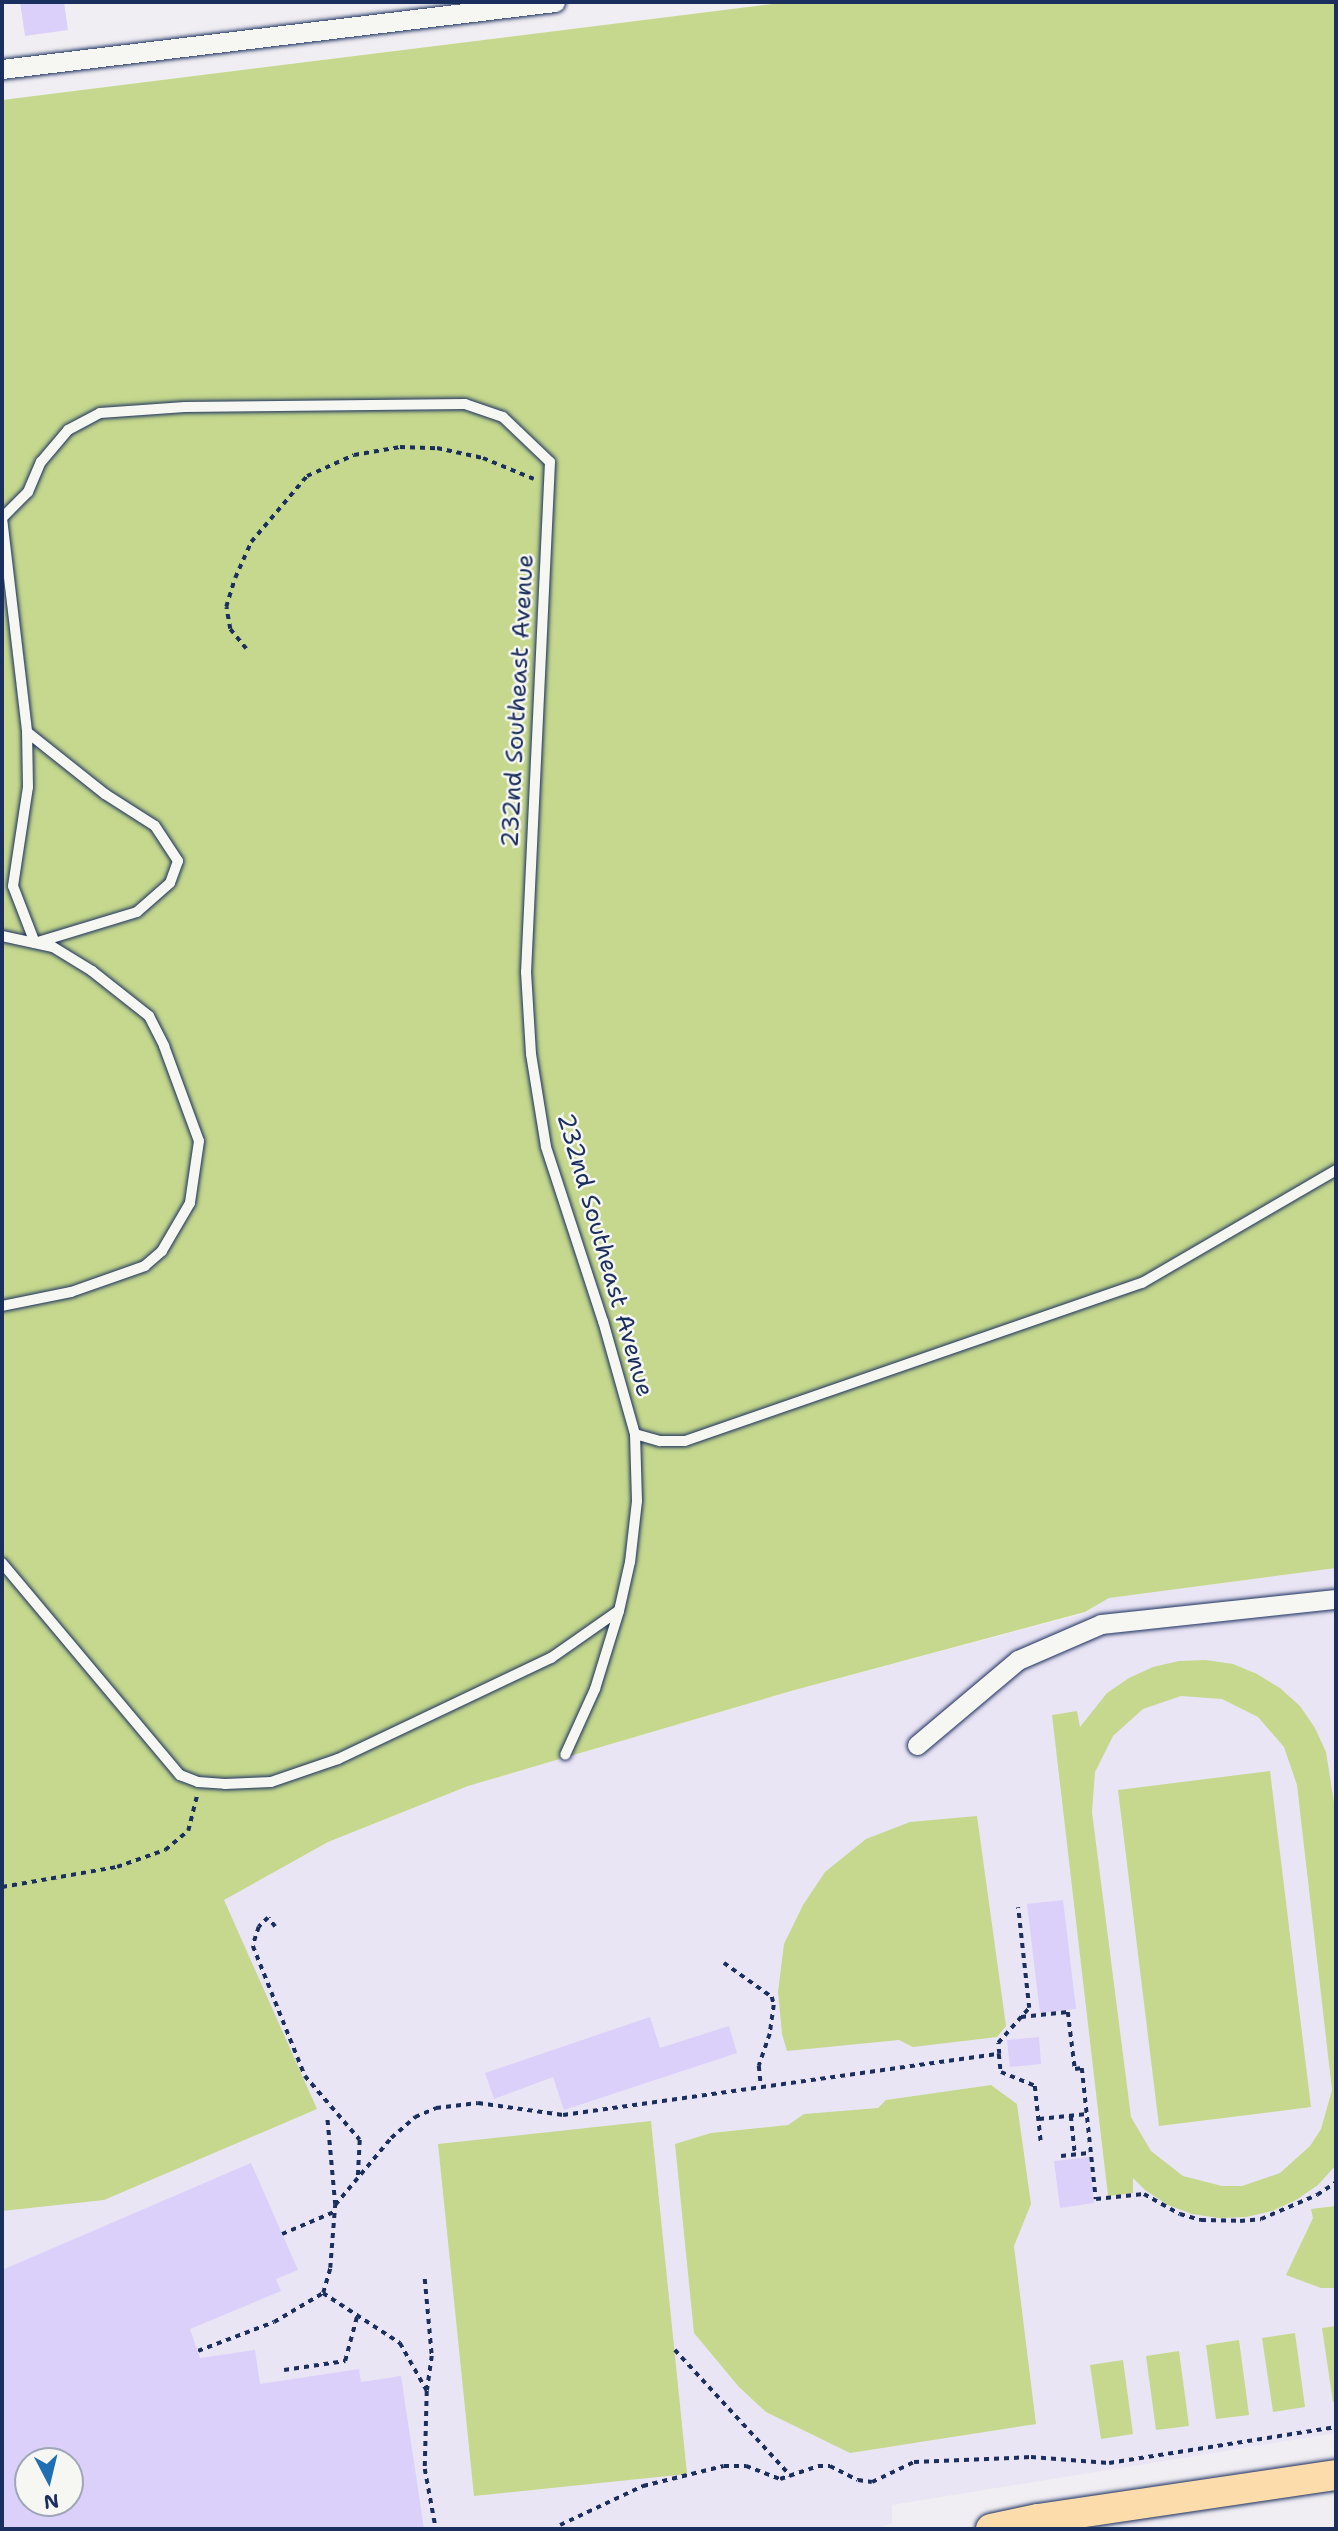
<!DOCTYPE html>
<style>
body{margin:0}
#map{position:relative;width:1338px;height:2531px;overflow:hidden;background:#f1eef3;font-family:"Shantell Sans",sans-serif}
div>[style]{position:absolute}
.built>*{inset:0;background:#eae5f5}
.green>*{inset:0;background:#c5d88d}
.building>*{inset:0;background:#dbd0f9}
.path>*{height:3.5px;margin-top:-1.75px;transform-origin:0;background:repeating-linear-gradient(90deg,#1b2f5e 0 5px,transparent 0 10px)}
.roads{filter:drop-shadow(0 0 2px #1b2f5e) drop-shadow(0 0 2px #1b2f5e)}
.lane>*{height:10px;margin:-5px;padding:0 5px;transform-origin:5px;border-radius:5px;background:#f6f6f2}
.street>*{height:19px;margin:-9.5px;padding:0 9.5px;transform-origin:9.5px;border-radius:9.5px;background:#f6f6f2}
.primary>*{height:30px;margin:-15px;padding:0 15px;transform-origin:15px;border-radius:15px;background:#fddcac}
span{translate:-50% -50%;white-space:nowrap;text-align:center;line-height:1.15;-webkit-text-stroke:5px #f6f6f2;paint-order:stroke}
.street-label{font-size:24px;color:#1b2f5e}
.frame{position:absolute;inset:0;border:4px solid #1b2f5e;pointer-events:none}
.north{position:absolute;left:14px;top:2447px;width:70px;height:70px;box-sizing:border-box;background:#f6f6f2;border:2px solid #9ea6b7;border-radius:50%;rotate:173deg;font-size:19px;font-weight:700;line-height:28px;text-align:center;color:#1b2f5e}
.north::after{content:'';display:block;margin:auto;width:24px;height:32px;background:#1f6fb2;clip-path:polygon(50% 0,100% 100%,50% 72%,0 100%)}
</style>
<div id="map">
<div class="built">
<i style="clip-path:polygon(evenodd,1336px 1568px,1336px 2433px,892px 2505px,892px 2523px,876px 2529px,2px 2529px,2px 2166px,223px 1899px,328px 1842px,468px 1786px,791px 1691px,1085px 1613px,1109px 1598px,1336px 1568px,28px 2461px,70px 2461px,70px 2503px,28px 2503px,28px 2461px)"></i>
</div>
<div class="green">
<i style="clip-path:polygon(789px 2px,1336px 2px,1336px 1568px,1109px 1598px,1085px 1612px,791px 1691px,468px 1786px,328px 1842px,224px 1900px,317px 2109px,104px 2200px,2px 2211px,2px 100px)"></i>
<i style="clip-path:polygon(evenodd,1206px 1660px,1233px 1664px,1257px 1674px,1280px 1688px,1300px 1706px,1315px 1728px,1326px 1752px,1336px 1815px,1336px 2165px,1318px 2185px,1296px 2200px,1272px 2211px,1246px 2217px,1219px 2218px,1192px 2214px,1168px 2205px,1145px 2190px,1133px 2178px,1133px 2193px,1108px 2196px,1052px 1715px,1077px 1711px,1080px 1727px,1107px 1693px,1129px 1678px,1153px 1667px,1179px 1661px,1206px 1660px,1181px 1696px,1222px 1699px,1258px 1717px,1284px 1747px,1297px 1785px,1332px 2090px,1321px 2129px,1310px 2146px,1280px 2173px,1242px 2186px,1222px 2186px,1183px 2176px,1151px 2151px,1131px 2117px,1092px 1812px,1095px 1772px,1113px 1736px,1143px 1709px,1181px 1696px)"></i>
<i style="clip-path:polygon(1270px 1771px,1311px 2107px,1159px 2126px,1118px 1790px)"></i>
<i style="clip-path:polygon(977px 1816px,1006px 2026px,997px 2037px,913px 2047px,899px 2040px,787px 2051px,782px 2034px,778px 1992px,784px 1944px,803px 1905px,825px 1872px,866px 1839px,910px 1822px)"></i>
<i style="clip-path:polygon(991px 2085px,1017px 2104px,1031px 2204px,1014px 2246px,1036px 2424px,850px 2453px,766px 2412px,739px 2387px,694px 2333px,675px 2144px,711px 2133px,788px 2125px,804px 2114px,878px 2108px,886px 2100px)"></i>
<i style="clip-path:polygon(651px 2121px,687px 2474px,474px 2496px,438px 2144px)"></i>
<i style="clip-path:polygon(1336px 2206px,1336px 2288px,1321px 2288px,1286px 2275px,1313px 2218px,1311px 2209px)"></i>
<i style="clip-path:polygon(1336px 2326px,1336px 2401px,1333px 2402px,1322px 2328px)"></i>
<i style="clip-path:polygon(1295px 2333px,1305px 2407px,1273px 2412px,1262px 2338px)"></i>
<i style="clip-path:polygon(1239px 2340px,1249px 2415px,1216px 2419px,1206px 2345px)"></i>
<i style="clip-path:polygon(1179px 2351px,1189px 2426px,1156px 2430px,1146px 2356px)"></i>
<i style="clip-path:polygon(1123px 2360px,1133px 2434px,1101px 2439px,1090px 2365px)"></i>
</div>
<div class="building">
<i style="clip-path:polygon(20px 2px,64px 2px,68px 30px,25px 36px)"></i>
<i style="clip-path:polygon(1063px 1900px,1076px 2009px,1040px 2013px,1027px 1904px)"></i>
<i style="clip-path:polygon(650px 2017px,660px 2048px,729px 2026px,737px 2053px,564px 2110px,553px 2077px,494px 2099px,485px 2073px)"></i>
<i style="clip-path:polygon(1039px 2037px,1041px 2064px,1010px 2067px,1007px 2040px)"></i>
<i style="clip-path:polygon(1089px 2157px,1094px 2203px,1060px 2208px,1054px 2161px)"></i>
<i style="clip-path:polygon(evenodd,251px 2163px,298px 2270px,276px 2279px,281px 2291px,190px 2329px,200px 2358px,255px 2350px,260px 2384px,359px 2369px,361px 2382px,401px 2376px,424px 2529px,2px 2529px,2px 2270px,251px 2163px,28px 2461px,70px 2461px,70px 2503px,28px 2503px,28px 2461px)"></i>
</div>
<div class="path">
<i style="left:246px;top:649px;width:26px;rotate:-129deg"></i>
<i style="left:230px;top:629px;width:22px;rotate:-100deg"></i>
<i style="left:226px;top:607px;width:30px;rotate:-73deg"></i>
<i style="left:235px;top:578px;width:39px;rotate:-66deg"></i>
<i style="left:251px;top:542px;width:87px;rotate:-49.7deg"></i>
<i style="left:307px;top:476px;width:51px;rotate:-24.1deg"></i>
<i style="left:354px;top:455px;width:47px;rotate:-9.9deg"></i>
<i style="left:400px;top:447px;width:37px;rotate:2deg"></i>
<i style="left:437px;top:448px;width:47px;rotate:12.3deg"></i>
<i style="left:483px;top:458px;width:55px;rotate:22.4deg"></i>
<i style="left:2px;top:1887px;width:117px;rotate:-9.9deg"></i>
<i style="left:117px;top:1867px;width:51px;rotate:-19.5deg"></i>
<i style="left:165px;top:1850px;width:30px;rotate:-40deg"></i>
<i style="left:188px;top:1831px;width:38px;rotate:-76deg"></i>
<i style="left:275px;top:1927px;width:11px;rotate:-128deg"></i>
<i style="left:268px;top:1918px;width:13px;rotate:135deg"></i>
<i style="left:259px;top:1927px;width:20px;rotate:108deg"></i>
<i style="left:253px;top:1946px;width:140px;rotate:68.2deg"></i>
<i style="left:305px;top:2076px;width:84px;rotate:49.3deg"></i>
<i style="left:360px;top:2140px;width:36px;rotate:93deg"></i>
<i style="left:724px;top:1963px;width:59px;rotate:35.3deg"></i>
<i style="left:772px;top:1997px;width:8px;rotate:76deg"></i>
<i style="left:774px;top:2005px;width:29px;rotate:98deg"></i>
<i style="left:770px;top:2034px;width:34px;rotate:109deg"></i>
<i style="left:759px;top:2066px;width:20px;rotate:84deg"></i>
<i style="left:1021px;top:2017px;width:47px;rotate:-6.1deg"></i>
<i style="left:1068px;top:2012px;width:57px;rotate:83deg"></i>
<i style="left:1075px;top:2069px;width:7px;rotate:-8deg"></i>
<i style="left:1082px;top:2068px;width:132px;rotate:83.9deg"></i>
<i style="left:1096px;top:2199px;width:48px;rotate:-5.9deg"></i>
<i style="left:1144px;top:2194px;width:41px;rotate:29.1deg"></i>
<i style="left:1180px;top:2214px;width:22px;rotate:16deg"></i>
<i style="left:1201px;top:2220px;width:39px;rotate:1deg"></i>
<i style="left:1240px;top:2221px;width:21px;rotate:-5deg"></i>
<i style="left:1261px;top:2219px;width:61px;rotate:-23.2deg"></i>
<i style="left:1317px;top:2195px;width:23px;rotate:-34deg"></i>
<i style="left:999px;top:2054px;width:11px;rotate:-95deg"></i>
<i style="left:998px;top:2043px;width:47px;rotate:-48.5deg"></i>
<i style="left:1029px;top:2008px;width:101px;rotate:-96.3deg"></i>
<i style="left:1071px;top:2116px;width:38px;rotate:84deg"></i>
<i style="left:1039px;top:2119px;width:48px;rotate:-5.9deg"></i>
<i style="left:1061px;top:2156px;width:30px;rotate:-6deg"></i>
<i style="left:335px;top:2205px;width:87px;rotate:-50.1deg"></i>
<i style="left:391px;top:2138px;width:32px;rotate:-41deg"></i>
<i style="left:415px;top:2117px;width:23px;rotate:-23deg"></i>
<i style="left:436px;top:2108px;width:42px;rotate:-6.8deg"></i>
<i style="left:478px;top:2103px;width:86px;rotate:8deg"></i>
<i style="left:563px;top:2115px;width:440px;rotate:-8deg"></i>
<i style="left:999px;top:2054px;width:18px;rotate:84deg"></i>
<i style="left:1001px;top:2072px;width:37px;rotate:22deg"></i>
<i style="left:1035px;top:2086px;width:56px;rotate:83.9deg"></i>
<i style="left:282px;top:2234px;width:56px;rotate:-22.9deg"></i>
<i style="left:425px;top:2279px;width:77px;rotate:84.8deg"></i>
<i style="left:432px;top:2356px;width:35px;rotate:98deg"></i>
<i style="left:323px;top:2293px;width:92px;rotate:33deg"></i>
<i style="left:400px;top:2343px;width:55px;rotate:60.6deg"></i>
<i style="left:427px;top:2391px;width:78px;rotate:91.5deg"></i>
<i style="left:425px;top:2469px;width:61px;rotate:79.6deg"></i>
<i style="left:675px;top:2350px;width:171px;rotate:47.4deg"></i>
<i style="left:198px;top:2351px;width:81px;rotate:-20.9deg"></i>
<i style="left:274px;top:2322px;width:57px;rotate:-30.6deg"></i>
<i style="left:323px;top:2293px;width:26px;rotate:-74deg"></i>
<i style="left:330px;top:2268px;width:63px;rotate:-85.5deg"></i>
<i style="left:335px;top:2205px;width:88px;rotate:-95.2deg"></i>
<i style="left:284px;top:2370px;width:62px;rotate:-8.4deg"></i>
<i style="left:345px;top:2361px;width:47px;rotate:-75.1deg"></i>
<i style="left:560px;top:2525px;width:92px;rotate:-25.2deg"></i>
<i style="left:643px;top:2486px;width:83px;rotate:-13.9deg"></i>
<i style="left:724px;top:2466px;width:22px"></i>
<i style="left:746px;top:2466px;width:36px;rotate:21deg"></i>
<i style="left:780px;top:2479px;width:40px;rotate:-18.9deg"></i>
<i style="left:818px;top:2466px;width:12px"></i>
<i style="left:830px;top:2466px;width:31px;rotate:27deg"></i>
<i style="left:858px;top:2480px;width:14px;rotate:8deg"></i>
<i style="left:872px;top:2482px;width:47px;rotate:-25.5deg"></i>
<i style="left:914px;top:2462px;width:117px;rotate:-2.4deg"></i>
<i style="left:1031px;top:2457px;width:78px;rotate:4.4deg"></i>
<i style="left:1109px;top:2463px;width:230px;rotate:-9deg"></i>
</div>
<div class="roads">
<div class="lane">
<i style="left:2px;top:518px;width:37px;rotate:-45deg"></i>
<i style="left:28px;top:492px;width:33px;rotate:-67deg"></i>
<i style="left:41px;top:462px;width:42px;rotate:-49.8deg"></i>
<i style="left:68px;top:430px;width:36px;rotate:-28deg"></i>
<i style="left:100px;top:413px;width:85px;rotate:-4deg"></i>
<i style="left:185px;top:407px;width:280px;rotate:-0.6deg"></i>
<i style="left:465px;top:404px;width:40px;rotate:18.9deg"></i>
<i style="left:503px;top:417px;width:65px;rotate:43.8deg"></i>
<i style="left:550px;top:462px;width:511px;rotate:92.69deg"></i>
<i style="left:526px;top:972px;width:82px;rotate:86.5deg"></i>
<i style="left:531px;top:1054px;width:94px;rotate:80.8deg"></i>
<i style="left:546px;top:1147px;width:183px;rotate:71.9deg"></i>
<i style="left:603px;top:1321px;width:117px;rotate:74.2deg"></i>
<i style="left:635px;top:1434px;width:67px;rotate:88.3deg"></i>
<i style="left:637px;top:1501px;width:61px;rotate:96.5deg"></i>
<i style="left:630px;top:1562px;width:50px;rotate:102.7deg"></i>
<i style="left:619px;top:1611px;width:82px;rotate:107.1deg"></i>
<i style="left:595px;top:1689px;width:72px;rotate:114.4deg"></i>
<i style="left:2px;top:518px;width:215px;rotate:83.3deg"></i>
<i style="left:27px;top:732px;width:100px;rotate:38.5deg"></i>
<i style="left:105px;top:794px;width:59px;rotate:32.6deg"></i>
<i style="left:155px;top:826px;width:42px;rotate:56.7deg"></i>
<i style="left:178px;top:861px;width:23px;rotate:110deg"></i>
<i style="left:170px;top:883px;width:44px;rotate:138.7deg"></i>
<i style="left:137px;top:912px;width:107px;rotate:163.1deg"></i>
<i style="left:35px;top:943px;width:61px;rotate:-111.1deg"></i>
<i style="left:13px;top:886px;width:100px;rotate:-81.4deg"></i>
<i style="left:28px;top:787px;width:55px;rotate:-91deg"></i>
<i style="left:2px;top:936px;width:52px;rotate:12.2deg"></i>
<i style="left:53px;top:947px;width:46px;rotate:31.6deg"></i>
<i style="left:92px;top:971px;width:73px;rotate:38.3deg"></i>
<i style="left:149px;top:1016px;width:34px;rotate:63deg"></i>
<i style="left:164px;top:1046px;width:101px;rotate:69.8deg"></i>
<i style="left:199px;top:1141px;width:63px;rotate:98.3deg"></i>
<i style="left:190px;top:1203px;width:56px;rotate:120.3deg"></i>
<i style="left:162px;top:1251px;width:23px;rotate:139deg"></i>
<i style="left:145px;top:1266px;width:78px;rotate:160.6deg"></i>
<i style="left:71px;top:1292px;width:70px;rotate:168.5deg"></i>
<i style="left:635px;top:1434px;width:26px;rotate:16deg"></i>
<i style="left:660px;top:1441px;width:25px"></i>
<i style="left:685px;top:1441px;width:484px;rotate:-19.1deg"></i>
<i style="left:1142px;top:1283px;width:225px;rotate:-30.2deg"></i>
<i style="left:2px;top:1563px;width:277px;rotate:50deg"></i>
<i style="left:180px;top:1775px;width:19px;rotate:21deg"></i>
<i style="left:198px;top:1782px;width:27px;rotate:4deg"></i>
<i style="left:225px;top:1784px;width:46px;rotate:-2.5deg"></i>
<i style="left:271px;top:1782px;width:71px;rotate:-18.9deg"></i>
<i style="left:338px;top:1759px;width:236px;rotate:-25.4deg"></i>
<i style="left:551px;top:1658px;width:82px;rotate:-35deg"></i>
</div>
<div class="street">
<i style="left:2px;top:69px;width:557px;rotate:-6.91deg"></i>
<i style="left:917px;top:1745px;width:132px;rotate:-40.1deg"></i>
<i style="left:1018px;top:1660px;width:90px;rotate:-23.4deg"></i>
<i style="left:1101px;top:1624px;width:236px;rotate:-6.1deg"></i>
</div>
<div class="primary">
<i style="left:991px;top:2529px;width:48px;rotate:-12deg"></i>
<i style="left:1038px;top:2519px;width:301px;rotate:-8.4deg"></i>
</div>
</div>
<div class="street-label">
<span style="left:518px;top:701px;rotate:-87deg">232nd Southeast Avenue</span>
<span style="left:605px;top:1255px;rotate:74deg">232nd Southeast Avenue</span>
</div>
<div class="frame"></div>
<div class="north">N</div>
</div>
